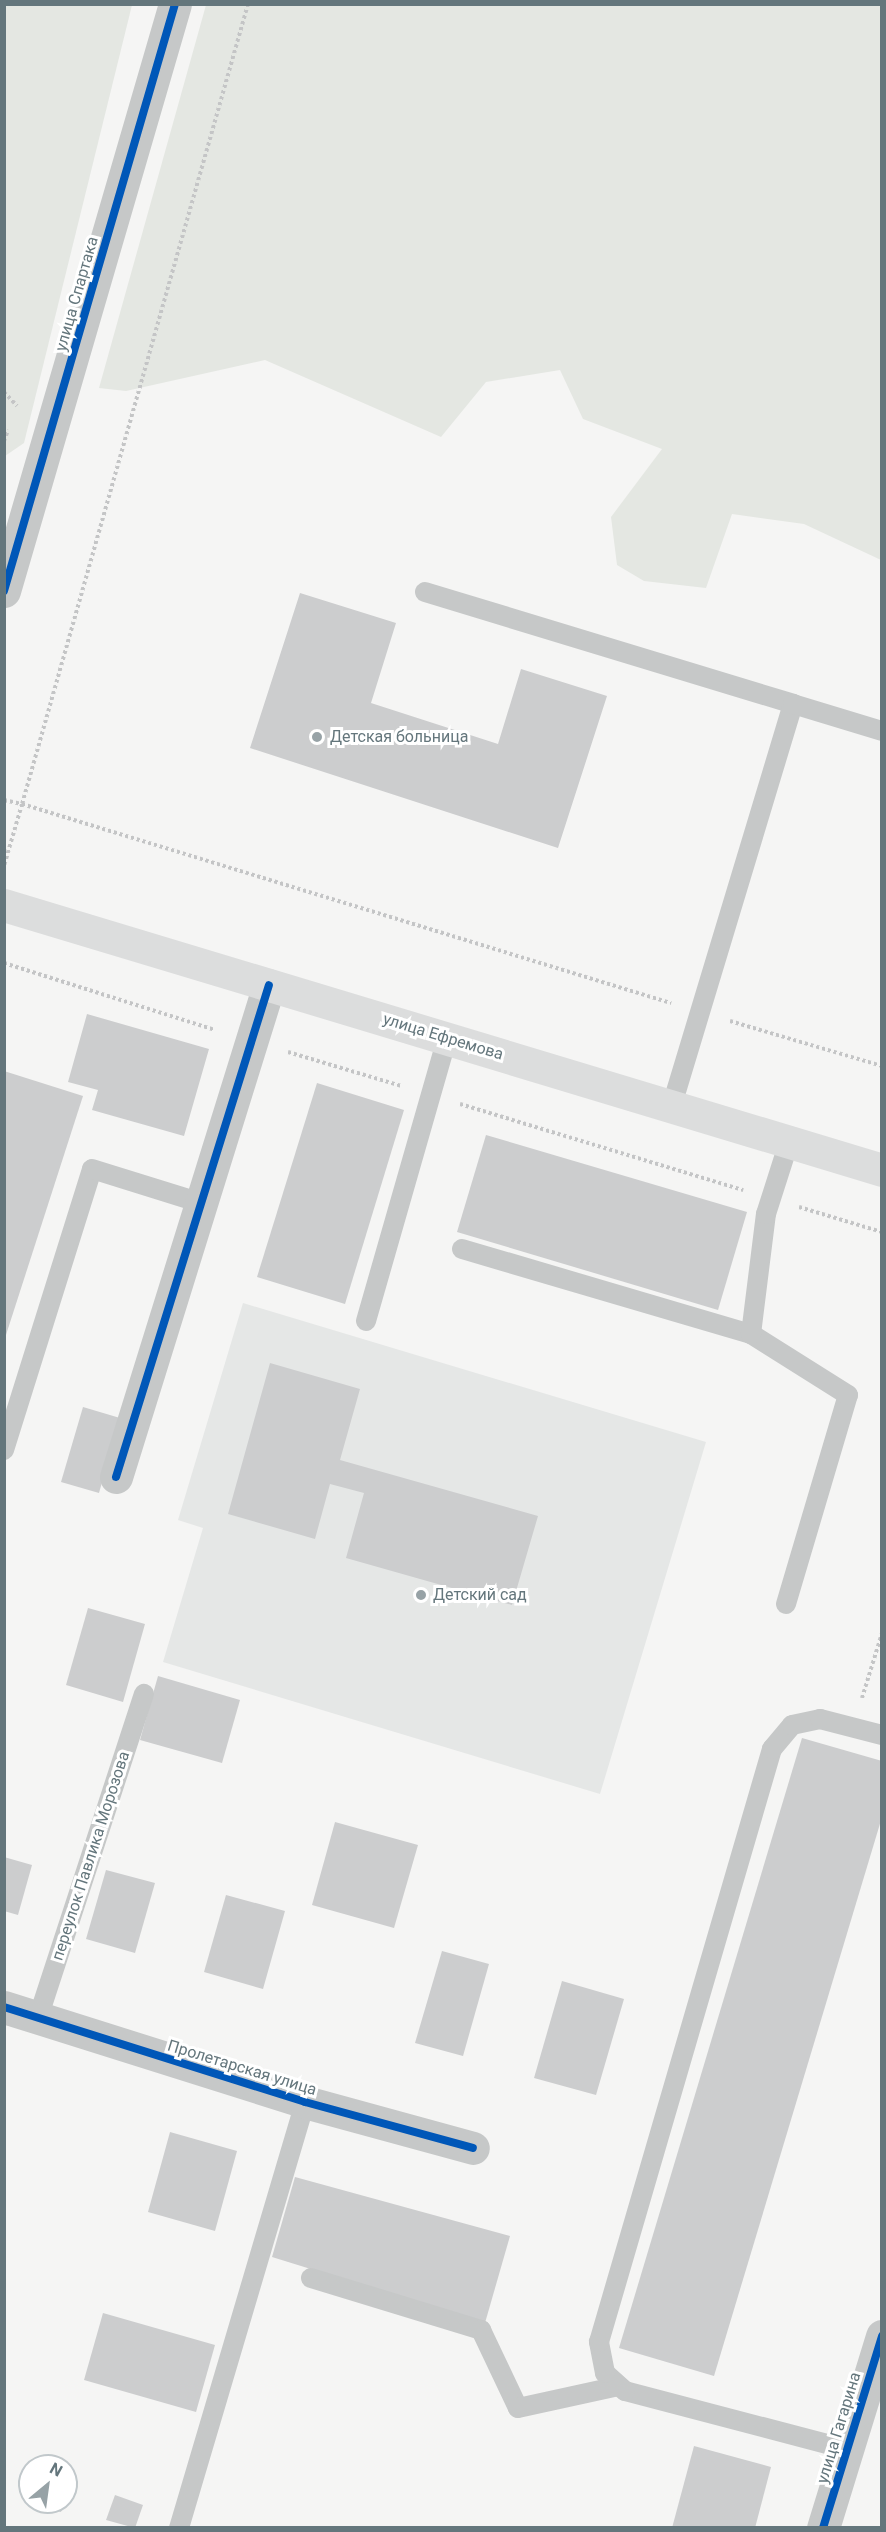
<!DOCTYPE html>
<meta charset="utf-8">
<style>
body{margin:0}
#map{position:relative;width:886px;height:2532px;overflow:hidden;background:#f5f5f4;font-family:Roboto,sans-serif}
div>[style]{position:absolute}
.built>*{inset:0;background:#e5e7e6}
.green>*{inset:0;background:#e4e7e2}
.building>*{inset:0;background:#cccdce}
.path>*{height:4px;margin-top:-2px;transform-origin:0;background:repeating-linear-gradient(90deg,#c4c5c6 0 3px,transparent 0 6px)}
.service>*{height:20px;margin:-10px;padding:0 10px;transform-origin:10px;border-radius:10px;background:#c6c8c8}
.minor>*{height:33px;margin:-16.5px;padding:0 16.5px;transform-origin:16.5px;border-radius:16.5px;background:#c6c8c8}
.tertiary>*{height:33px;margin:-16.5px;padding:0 16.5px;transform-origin:16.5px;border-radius:16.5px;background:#c6c8c8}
.secondary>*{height:33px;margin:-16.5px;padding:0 16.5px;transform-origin:16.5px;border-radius:16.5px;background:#dcdddd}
.cycleway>*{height:8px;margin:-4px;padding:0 4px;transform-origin:4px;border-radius:4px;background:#0057b8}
.dots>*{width:16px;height:16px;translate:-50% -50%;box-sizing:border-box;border:3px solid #fff;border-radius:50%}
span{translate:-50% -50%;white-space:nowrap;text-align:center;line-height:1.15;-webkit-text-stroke:6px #fff;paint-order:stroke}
.street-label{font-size:16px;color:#64767c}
.poi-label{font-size:16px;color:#64767c}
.left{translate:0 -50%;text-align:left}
.frame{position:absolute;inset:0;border:6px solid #64767c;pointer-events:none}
.north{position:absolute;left:18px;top:2454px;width:60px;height:60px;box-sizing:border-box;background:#fff;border:2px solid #c1c8cb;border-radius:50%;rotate:29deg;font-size:16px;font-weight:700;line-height:24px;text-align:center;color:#64767c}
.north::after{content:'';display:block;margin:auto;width:21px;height:27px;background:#97a2a6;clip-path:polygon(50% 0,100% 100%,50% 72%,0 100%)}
</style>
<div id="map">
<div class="built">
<i style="clip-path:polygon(243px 1303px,706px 1442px,600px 1794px,163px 1662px,203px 1528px,178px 1520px)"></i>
</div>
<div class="green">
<i style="clip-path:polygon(5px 4px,132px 5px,24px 443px,5px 456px)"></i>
<i style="clip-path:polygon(206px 5px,881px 5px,881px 560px,804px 524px,732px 514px,706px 588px,644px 581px,617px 565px,611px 517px,662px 449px,583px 419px,560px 370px,486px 382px,441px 437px,265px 360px,126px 391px,99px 388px)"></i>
</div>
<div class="building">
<i style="clip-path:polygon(300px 593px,396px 623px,371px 703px,498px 744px,521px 669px,607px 696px,558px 848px,250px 748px)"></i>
<i style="clip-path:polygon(87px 1014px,209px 1049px,184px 1136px,92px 1110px,98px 1090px,68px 1082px)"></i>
<i style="clip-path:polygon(4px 1071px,83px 1096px,5px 1338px,4px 1337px)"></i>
<i style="clip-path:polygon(317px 1083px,404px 1110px,345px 1304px,257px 1277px)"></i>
<i style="clip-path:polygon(486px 1135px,747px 1212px,718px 1310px,457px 1232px)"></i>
<i style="clip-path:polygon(270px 1363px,360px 1389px,340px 1460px,538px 1516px,512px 1605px,346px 1558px,364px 1493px,330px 1484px,315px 1539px,228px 1514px)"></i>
<i style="clip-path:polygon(83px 1407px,120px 1418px,99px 1493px,61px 1482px)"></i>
<i style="clip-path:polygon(88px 1608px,145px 1624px,123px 1702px,66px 1685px)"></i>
<i style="clip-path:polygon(158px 1676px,240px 1700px,222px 1763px,140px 1740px)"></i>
<i style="clip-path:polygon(802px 1738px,882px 1761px,882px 1817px,714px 2376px,619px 2348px)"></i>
<i style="clip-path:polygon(335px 1822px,418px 1845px,394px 1928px,312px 1905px)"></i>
<i style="clip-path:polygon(4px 1857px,32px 1865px,18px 1915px,4px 1911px)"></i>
<i style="clip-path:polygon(106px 1870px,155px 1883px,135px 1953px,86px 1939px)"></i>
<i style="clip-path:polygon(226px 1895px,285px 1911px,263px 1989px,204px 1972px)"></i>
<i style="clip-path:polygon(442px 1951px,489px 1964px,463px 2056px,415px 2043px)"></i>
<i style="clip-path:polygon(562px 1981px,624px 1999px,596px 2095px,534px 2078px)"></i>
<i style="clip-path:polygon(170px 2132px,237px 2151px,215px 2231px,148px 2212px)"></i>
<i style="clip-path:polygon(295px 2177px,510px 2236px,485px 2323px,272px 2257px)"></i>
<i style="clip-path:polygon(103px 2313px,215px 2345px,196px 2412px,84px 2380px)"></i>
<i style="clip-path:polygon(694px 2446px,771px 2467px,755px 2528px,672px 2528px)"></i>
<i style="clip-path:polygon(66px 2480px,72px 2482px,66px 2498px)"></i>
<i style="clip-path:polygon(115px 2495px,143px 2505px,135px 2528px,106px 2520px)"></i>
<i style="clip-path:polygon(34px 2502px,65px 2502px,61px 2512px)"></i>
</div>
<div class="path">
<i style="left:248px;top:4px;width:831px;rotate:105.77deg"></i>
<i style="left:22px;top:804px;width:679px;rotate:17.05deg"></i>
<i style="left:4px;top:392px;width:19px;rotate:47deg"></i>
<i style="left:4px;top:441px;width:12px;rotate:-70deg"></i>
<i style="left:4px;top:800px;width:18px;rotate:13deg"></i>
<i style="left:22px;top:804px;width:65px;rotate:106.2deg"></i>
<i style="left:4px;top:963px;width:221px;rotate:17.6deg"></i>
<i style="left:730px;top:1021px;width:159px;rotate:16.5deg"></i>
<i style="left:288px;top:1052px;width:118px;rotate:16.7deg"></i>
<i style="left:460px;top:1104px;width:296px;rotate:16.9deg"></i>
<i style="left:799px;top:1207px;width:87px;rotate:16.8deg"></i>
<i style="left:862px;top:1698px;width:68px;rotate:-72.9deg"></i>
</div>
<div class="service">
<i style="left:425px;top:592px;width:385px;rotate:16.9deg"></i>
<i style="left:793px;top:704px;width:419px;rotate:106.8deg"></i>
<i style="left:793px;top:704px;width:93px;rotate:16.9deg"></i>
<i style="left:462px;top:1249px;width:301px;rotate:16.4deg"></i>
<i style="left:366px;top:1321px;width:293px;rotate:-74deg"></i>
<i style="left:4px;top:1450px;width:294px;rotate:-72.6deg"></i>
<i style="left:92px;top:1169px;width:114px;rotate:17.3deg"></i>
<i style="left:786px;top:1604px;width:218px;rotate:-73.5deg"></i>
<i style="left:848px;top:1395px;width:115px;rotate:-147.8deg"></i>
<i style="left:751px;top:1334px;width:121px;rotate:-82.9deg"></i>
<i style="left:766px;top:1214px;width:76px;rotate:-72.3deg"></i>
<i style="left:38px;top:2018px;width:341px;rotate:-71.9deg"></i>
<i style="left:311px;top:2278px;width:178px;rotate:17deg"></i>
<i style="left:481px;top:2330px;width:86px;rotate:64.6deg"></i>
<i style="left:518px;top:2408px;width:103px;rotate:-12.3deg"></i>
<i style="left:846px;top:2449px;width:228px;rotate:-165.3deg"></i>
<i style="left:625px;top:2391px;width:27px;rotate:-138deg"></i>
<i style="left:605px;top:2373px;width:32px;rotate:-101deg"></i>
<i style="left:599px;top:2342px;width:618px;rotate:-73.74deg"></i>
<i style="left:772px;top:1749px;width:31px;rotate:-50deg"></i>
<i style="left:792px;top:1725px;width:29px;rotate:-12deg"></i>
<i style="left:820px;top:1719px;width:64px;rotate:14.5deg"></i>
<i style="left:179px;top:2528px;width:444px;rotate:-73.5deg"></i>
</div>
<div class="minor">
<i style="left:4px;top:591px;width:611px;rotate:-73.76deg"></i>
<i style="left:116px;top:1477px;width:515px;rotate:-72.73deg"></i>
<i style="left:4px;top:2007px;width:316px;rotate:17.5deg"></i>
<i style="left:305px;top:2102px;width:174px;rotate:15.3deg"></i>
</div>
<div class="tertiary">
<i style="left:823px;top:2528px;width:201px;rotate:-72.9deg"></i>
</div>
<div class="secondary">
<i style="left:4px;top:905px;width:917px;rotate:16.79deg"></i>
</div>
<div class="cycleway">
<i style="left:4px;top:591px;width:611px;rotate:-73.76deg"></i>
<i style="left:116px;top:1477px;width:515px;rotate:-72.73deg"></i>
<i style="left:4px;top:2007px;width:316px;rotate:17.5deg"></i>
<i style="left:305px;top:2102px;width:174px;rotate:15.3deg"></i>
<i style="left:823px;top:2528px;width:201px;rotate:-72.9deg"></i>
</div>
<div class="dots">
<i style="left:317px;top:737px;background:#97a2a6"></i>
<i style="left:421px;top:1595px;background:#97a2a6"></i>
</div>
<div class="street-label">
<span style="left:77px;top:294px;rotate:-74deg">улица Спартака</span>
<span style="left:443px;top:1037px;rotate:17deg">улица Ефремова</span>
<span style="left:91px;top:1856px;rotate:-72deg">переулок Павлика Морозова</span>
<span style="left:242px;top:2068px;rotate:17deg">Пролетарская улица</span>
<span style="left:839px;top:2428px;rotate:-73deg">улица Гагарина</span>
</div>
<div class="poi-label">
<span class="left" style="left:330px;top:737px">Детская больница</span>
<span class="left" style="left:433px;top:1595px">Детский сад</span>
</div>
<div class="frame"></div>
<div class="north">N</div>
</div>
